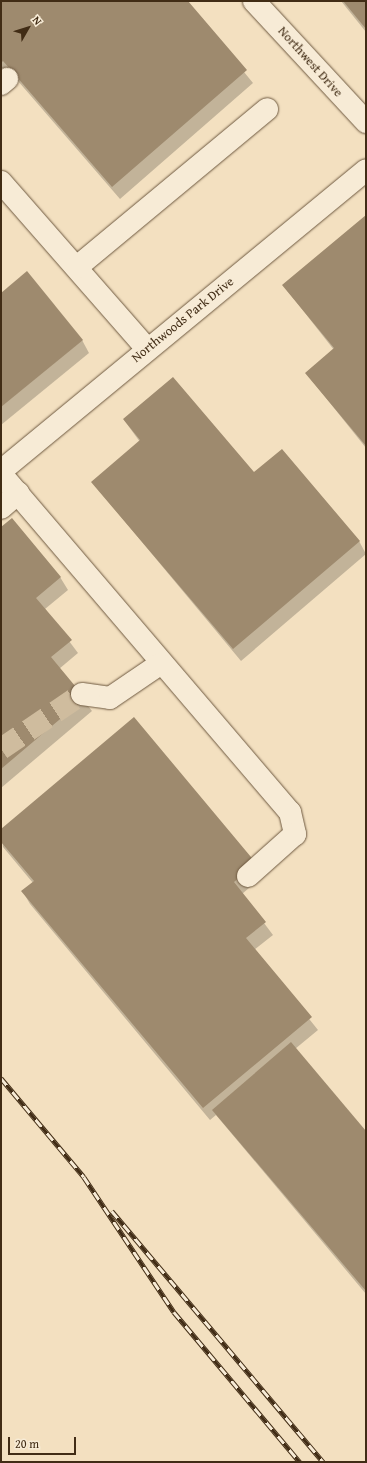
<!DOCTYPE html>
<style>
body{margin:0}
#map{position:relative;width:367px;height:1463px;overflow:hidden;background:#f3e0c0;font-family:"Gentium Book Plus",serif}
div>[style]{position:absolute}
.shadow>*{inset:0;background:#0003}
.building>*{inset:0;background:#9e8a6e}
.minor-tunnel>*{height:22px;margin-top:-11px;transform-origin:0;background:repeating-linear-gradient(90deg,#cfbc9e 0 22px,transparent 0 33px)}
.roads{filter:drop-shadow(0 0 1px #6e5940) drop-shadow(0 0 1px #6e5940)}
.minor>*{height:22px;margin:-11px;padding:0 11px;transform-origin:11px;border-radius:11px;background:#f7ebd6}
.rail>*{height:4.5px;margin-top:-2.25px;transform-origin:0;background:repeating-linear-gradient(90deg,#f7ebd6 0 9px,#412c15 0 18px);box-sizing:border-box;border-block:1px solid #412c15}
span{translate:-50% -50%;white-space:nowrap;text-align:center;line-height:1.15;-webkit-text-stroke:4px #f7ebd6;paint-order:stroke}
.street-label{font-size:13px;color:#412c15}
.frame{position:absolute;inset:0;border:2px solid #412c15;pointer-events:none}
.north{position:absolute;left:8px;top:8px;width:40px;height:40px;-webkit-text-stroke:3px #f7ebd6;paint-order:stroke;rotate:51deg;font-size:11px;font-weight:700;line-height:16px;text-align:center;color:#412c15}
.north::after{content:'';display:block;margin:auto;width:14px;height:18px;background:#412c15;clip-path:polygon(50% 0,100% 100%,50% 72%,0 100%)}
.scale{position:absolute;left:8px;top:1437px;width:68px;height:18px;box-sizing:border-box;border:2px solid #412c15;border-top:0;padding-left:5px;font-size:12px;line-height:14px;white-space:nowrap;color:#412c15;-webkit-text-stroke:3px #f7ebd6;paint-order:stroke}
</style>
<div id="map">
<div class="shadow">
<i style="clip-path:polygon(1px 1px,186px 1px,253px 83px,120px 199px,11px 73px,1px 82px)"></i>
<i style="clip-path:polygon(341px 1px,366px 1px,366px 32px)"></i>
<i style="clip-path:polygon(366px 216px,366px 448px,306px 373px,334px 350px,283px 285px)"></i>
<i style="clip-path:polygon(1px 294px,82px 340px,89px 353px,1px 425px)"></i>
<i style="clip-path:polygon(124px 420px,359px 541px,366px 554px,241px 661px,92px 482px,140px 442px)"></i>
<i style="clip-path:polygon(1px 528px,60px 577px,68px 590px,45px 609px,78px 653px,59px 669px,92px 711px,1px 788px)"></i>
<i style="clip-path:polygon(1px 830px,263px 876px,242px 894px,273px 935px,254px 950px,318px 1030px,295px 1049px,366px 1132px,366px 1294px,216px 1115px,210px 1120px,30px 904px,23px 892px,33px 883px,3px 847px)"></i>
</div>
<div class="building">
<i style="clip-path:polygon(1px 1px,188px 1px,247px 70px,112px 187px,3px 61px,1px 63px)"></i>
<i style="clip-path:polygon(343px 1px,366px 1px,366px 29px)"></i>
<i style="clip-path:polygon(366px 215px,366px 446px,305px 373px,334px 348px,282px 285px)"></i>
<i style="clip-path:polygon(27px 271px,83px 340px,1px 407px,1px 293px)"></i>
<i style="clip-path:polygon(173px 377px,254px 472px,282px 449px,360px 541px,233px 649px,91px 482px,140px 440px,123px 419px)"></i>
<i style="clip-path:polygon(12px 518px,61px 577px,36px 598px,72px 640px,51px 657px,85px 698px,1px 769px,1px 527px)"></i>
<i style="clip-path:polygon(134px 717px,256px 863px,234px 882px,266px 922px,246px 938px,312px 1017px,203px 1108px,21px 891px,34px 881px,1px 842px,1px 829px)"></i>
<i style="clip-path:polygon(291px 1042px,366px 1131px,366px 1291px,212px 1110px)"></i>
</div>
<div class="minor-tunnel">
<i style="left:1px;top:749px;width:98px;rotate:-34.2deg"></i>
</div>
<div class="roads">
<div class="minor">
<i style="left:254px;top:1px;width:165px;rotate:47.2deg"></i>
<i style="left:1px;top:84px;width:8px;rotate:-40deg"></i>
<i style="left:1px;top:182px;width:222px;rotate:48.8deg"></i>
<i style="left:77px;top:267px;width:247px;rotate:-39.7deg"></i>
<i style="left:1px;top:471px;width:473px;rotate:-39.5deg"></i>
<i style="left:1px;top:474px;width:445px;rotate:49.5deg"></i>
<i style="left:290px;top:812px;width:23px;rotate:77deg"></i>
<i style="left:295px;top:834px;width:63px;rotate:138.2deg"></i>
<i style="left:1px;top:508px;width:23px;rotate:-41deg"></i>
<i style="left:82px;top:694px;width:28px;rotate:8deg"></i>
<i style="left:110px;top:698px;width:60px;rotate:-34.2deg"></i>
</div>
</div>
<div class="rail">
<i style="left:1px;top:1078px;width:129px;rotate:50deg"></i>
<i style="left:84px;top:1177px;width:162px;rotate:56.3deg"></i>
<i style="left:174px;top:1312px;width:196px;rotate:50deg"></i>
<i style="left:112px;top:1211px;width:328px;rotate:49.9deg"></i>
</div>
<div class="street-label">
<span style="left:310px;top:62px;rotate:48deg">Northwest Drive</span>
<span style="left:183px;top:320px;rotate:-39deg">Northwoods Park Drive</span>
</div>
<div class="frame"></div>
<div class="north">N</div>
<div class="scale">20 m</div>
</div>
